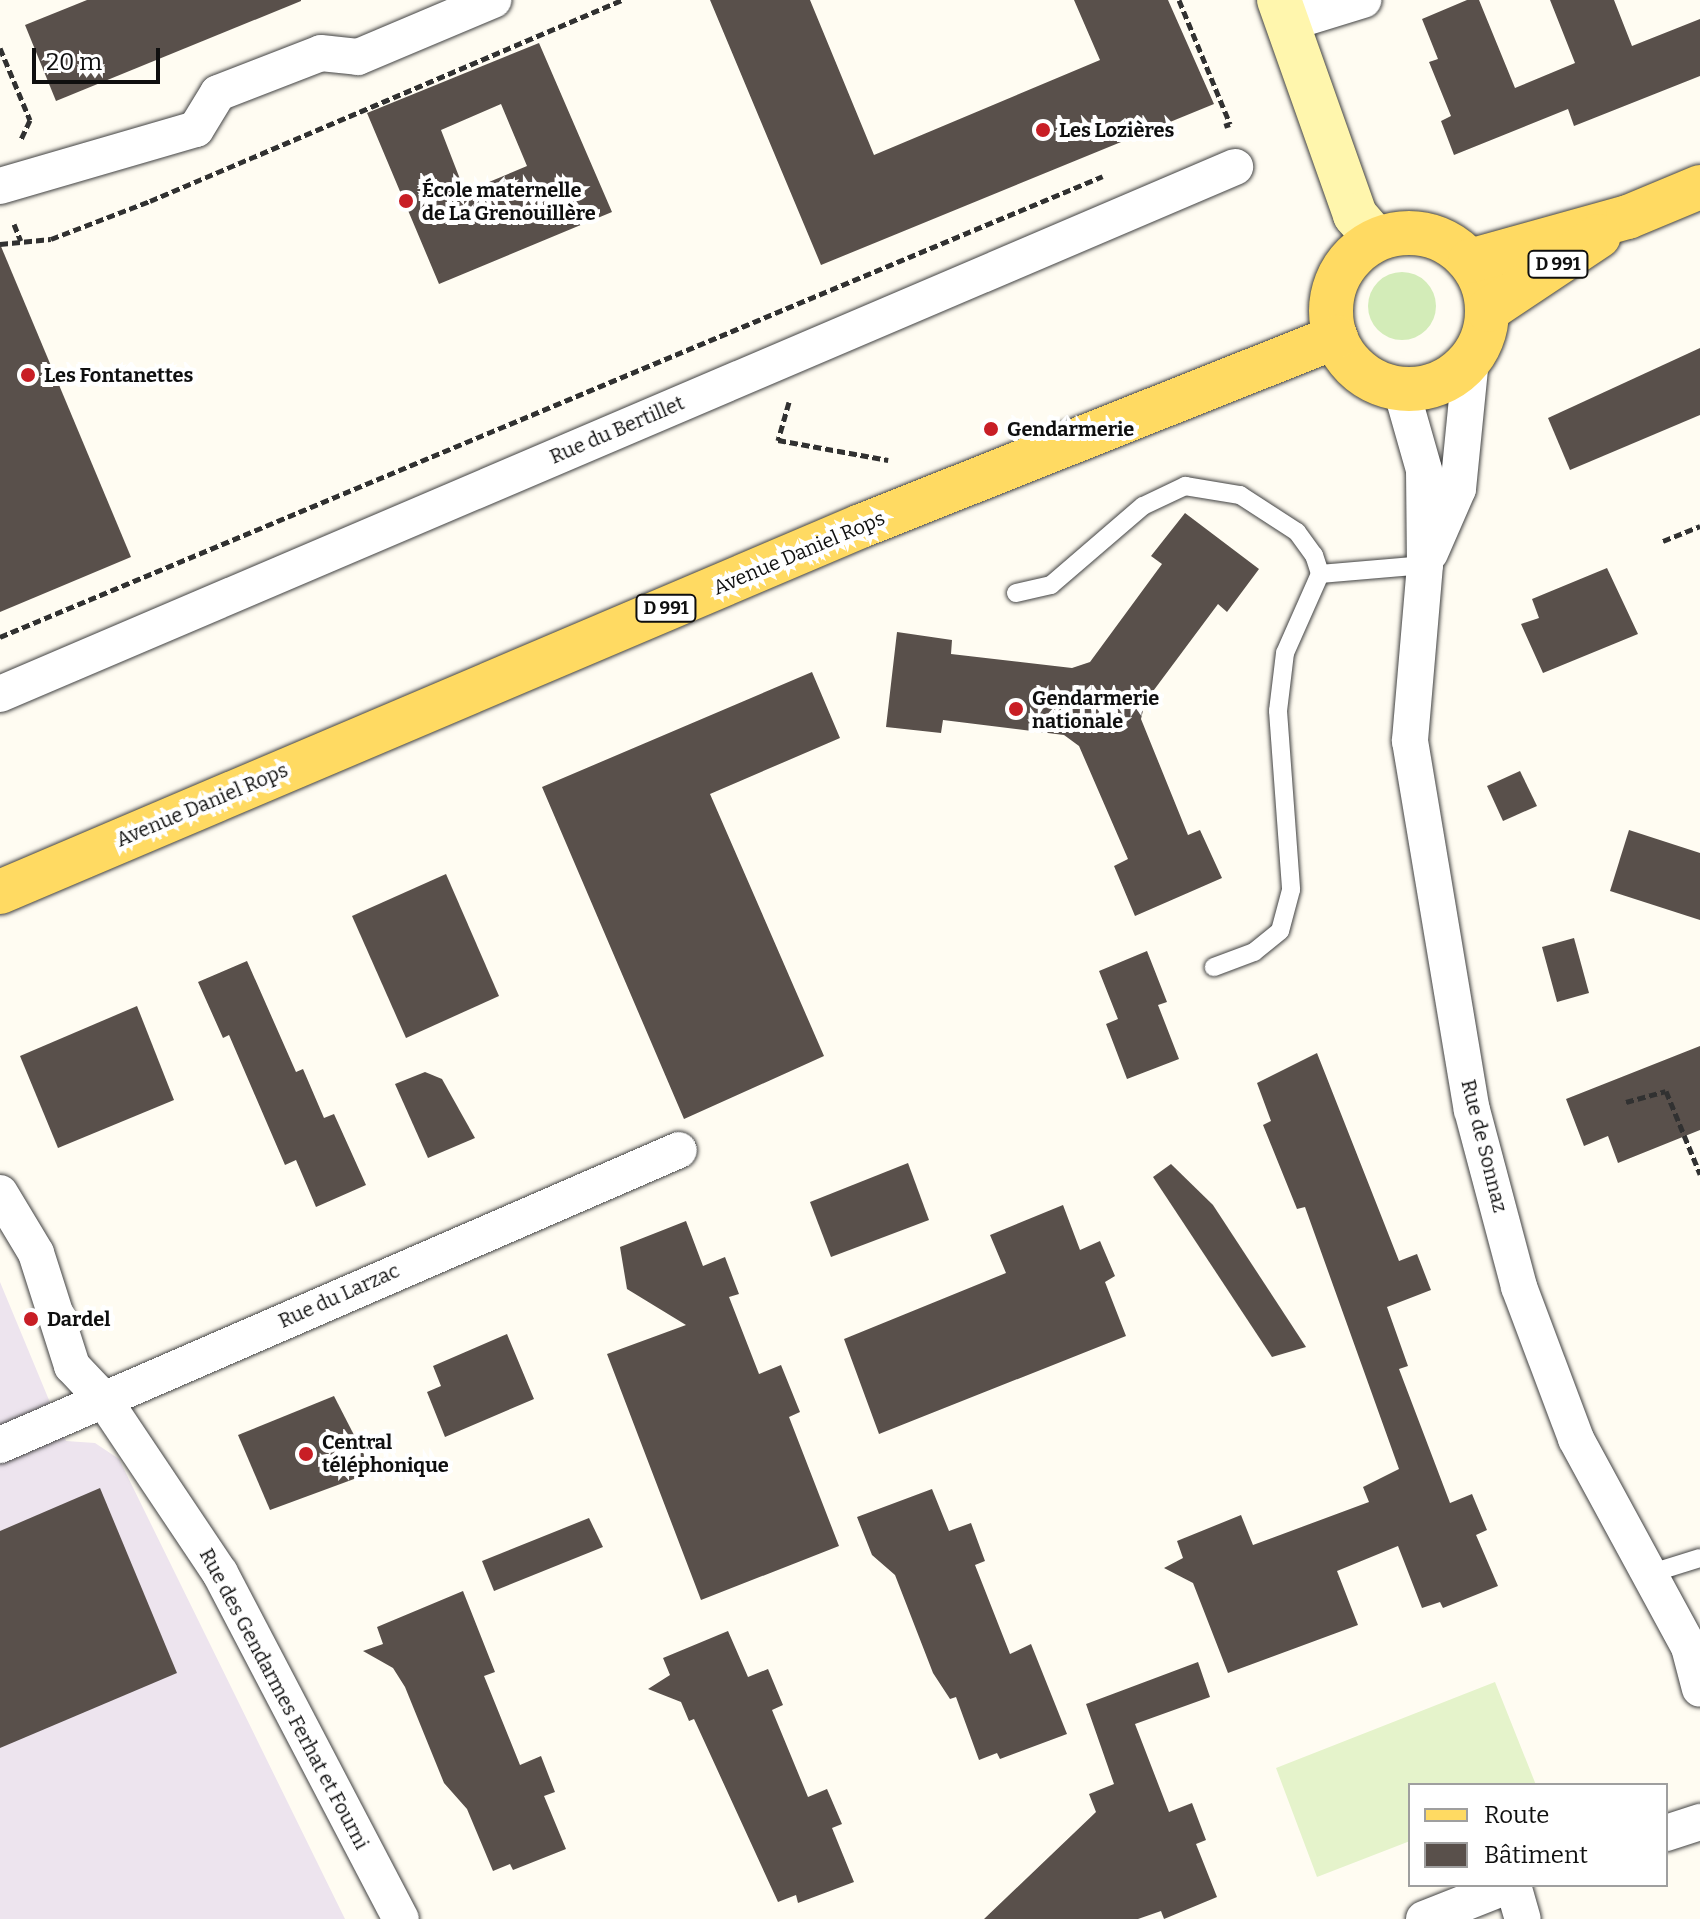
<!DOCTYPE html>
<meta charset="utf-8">
<style>
body{margin:0}
#map{position:relative;width:1700px;height:1919px;overflow:hidden;background:#fffcf2;font-family:Bitter,serif}
div>[style]{position:absolute}
.industrial>*{inset:0;background:#ede4ee}
.green>*{inset:0;background:#d3ecb8}
.round{border-radius:50%}
.pitch>*{inset:0;background:#e5f3cb}
.building>*{inset:0;background:#59504b}
.path>*{height:5px;margin-top:-2.5px;transform-origin:0;background:repeating-linear-gradient(90deg,#313131 0 8px,transparent 0 12px)}
.roads{filter:drop-shadow(0 0 2px #424242) drop-shadow(0 0 2px #424242)}
.lane>*{height:18px;margin:-9px;padding:0 9px;transform-origin:9px;border-radius:9px;background:#fff}
.street>*{height:36px;margin:-18px;padding:0 18px;transform-origin:18px;border-radius:18px;background:#fff}
.secondary>*{height:44px;margin:-22px;padding:0 22px;transform-origin:22px;border-radius:22px;background:#fff6ad}
.primary>*{height:44px;margin:-22px;padding:0 22px;transform-origin:22px;border-radius:22px;background:#ffda62}
.primary>.ring{margin:-22px;padding:0;box-sizing:content-box;background:none;border:44px solid #ffda62;border-radius:50%}
.dots>*{width:22px;height:22px;translate:-50% -50%;box-sizing:border-box;border:4px solid #fff;border-radius:50%}
span{translate:-50% -50%;white-space:nowrap;text-align:center;line-height:1.15;-webkit-text-stroke:8px #fff;paint-order:stroke}
.shield-label span{padding:2px 6px;background:#fff;border:2px solid;border-radius:6px;-webkit-text-stroke-width:0}
.shield-label{font-size:18px;color:#0f0f0f;font-weight:700}
.poi-label{font-size:20px;color:#0f0f0f;font-weight:700}
.left{translate:0 -50%;text-align:left}
.street-label{font-size:20px;color:#0f0f0f}
.legend{position:absolute;left:1408px;top:1783px;width:260px;height:104px;box-sizing:border-box;background:#fff;border:2px solid #9f9f9f;margin:0;padding:10px 14px;list-style:none;font-size:24px;color:#0f0f0f}
.legend li{display:flex;align-items:center;gap:16px;height:40px}
.legend b{width:40px;border:2px solid #9f9f9f}
.scale{position:absolute;left:32px;top:48px;width:128px;height:36px;box-sizing:border-box;border:4px solid #0f0f0f;border-top:0;padding-left:10px;font-size:24px;line-height:28px;white-space:nowrap;color:#0f0f0f;-webkit-text-stroke:6px #fff;paint-order:stroke}
</style>
<div id="map">
<div class="industrial">
<i style="clip-path:polygon(0 1282px,66px 1441px,95px 1443px,119px 1459px,345px 1919px,0 1919px)"></i>
</div>
<div class="green">
<i class="round" style="left:1368px;top:272px;width:68px;height:68px"></i>
</div>
<div class="pitch">
<i style="clip-path:polygon(1495px 1682px,1536px 1785px,1410px 1785px,1410px 1841px,1317px 1877px,1276px 1768px)"></i>
</div>
<div class="building">
<i style="clip-path:polygon(87px 0,301px 0,301px 1px,56px 101px,25px 25px)"></i>
<i style="clip-path:polygon(710px 0,810px 0,874px 155px,1100px 60px,1074px 0,1168px 0,1214px 104px,821px 265px)"></i>
<i style="clip-path:polygon(1467px 0,1479px 0,1515px 88px,1575px 63px,1550px 0,1614px 0,1632px 46px,1700px 19px,1700px 76px,1574px 126px,1568px 109px,1454px 155px,1441px 121px,1451px 116px,1429px 62px,1438px 59px,1422px 19px)"></i>
<i style="clip-path:polygon(evenodd,539px 43px,612px 212px,439px 284px,367px 113px,539px 43px,501px 104px,527px 166px,465px 192px,441px 130px,501px 104px)"></i>
<i style="clip-path:polygon(0 244px,131px 557px,0 612px)"></i>
<i style="clip-path:polygon(1700px 348px,1700px 415px,1570px 470px,1548px 418px)"></i>
<i style="clip-path:polygon(1185px 513px,1259px 569px,1227px 612px,1218px 604px,1145px 702px,1141px 719px,1188px 835px,1200px 830px,1222px 878px,1135px 916px,1114px 866px,1128px 859px,1079px 746px,1064px 735px,943px 720px,941px 733px,886px 727px,897px 632px,952px 640px,951px 654px,1072px 668px,1090px 662px,1162px 564px,1151px 556px)"></i>
<i style="clip-path:polygon(1607px 568px,1638px 634px,1543px 673px,1521px 624px,1539px 618px,1532px 599px)"></i>
<i style="clip-path:polygon(812px 672px,840px 738px,710px 794px,824px 1056px,684px 1119px,542px 787px)"></i>
<i style="clip-path:polygon(1520px 771px,1537px 806px,1503px 821px,1487px 786px)"></i>
<i style="clip-path:polygon(1629px 830px,1700px 853px,1700px 920px,1610px 891px)"></i>
<i style="clip-path:polygon(446px 874px,499px 996px,406px 1038px,352px 916px)"></i>
<i style="clip-path:polygon(1574px 938px,1589px 993px,1557px 1002px,1542px 947px)"></i>
<i style="clip-path:polygon(1147px 951px,1167px 1002px,1158px 1005px,1179px 1059px,1127px 1079px,1106px 1024px,1118px 1019px,1099px 971px)"></i>
<i style="clip-path:polygon(247px 961px,296px 1072px,303px 1069px,324px 1118px,334px 1114px,366px 1185px,316px 1207px,296px 1160px,285px 1165px,229px 1035px,223px 1038px,198px 982px)"></i>
<i style="clip-path:polygon(137px 1006px,174px 1100px,58px 1148px,20px 1056px)"></i>
<i style="clip-path:polygon(1700px 1046px,1700px 1130px,1618px 1163px,1608px 1136px,1584px 1146px,1566px 1099px)"></i>
<i style="clip-path:polygon(1317px 1053px,1399px 1261px,1417px 1254px,1431px 1290px,1387px 1307px,1408px 1366px,1399px 1369px,1450px 1503px,1472px 1494px,1487px 1530px,1476px 1535px,1498px 1586px,1443px 1608px,1440px 1602px,1422px 1608px,1398px 1546px,1337px 1571px,1358px 1625px,1228px 1673px,1193px 1583px,1164px 1568px,1183px 1558px,1177px 1541px,1241px 1515px,1253px 1545px,1369px 1502px,1363px 1487px,1399px 1469px,1305px 1207px,1297px 1209px,1263px 1125px,1271px 1121px,1257px 1083px)"></i>
<i style="clip-path:polygon(425px 1072px,442px 1079px,475px 1138px,428px 1158px,395px 1084px)"></i>
<i style="clip-path:polygon(908px 1163px,929px 1220px,831px 1257px,810px 1202px)"></i>
<i style="clip-path:polygon(1171px 1164px,1213px 1205px,1306px 1347px,1272px 1357px,1153px 1177px)"></i>
<i style="clip-path:polygon(1063px 1205px,1080px 1250px,1100px 1241px,1115px 1276px,1105px 1282px,1126px 1336px,879px 1434px,844px 1339px,1006px 1273px,990px 1235px)"></i>
<i style="clip-path:polygon(686px 1221px,703px 1266px,725px 1257px,739px 1294px,729px 1297px,759px 1374px,781px 1365px,800px 1412px,789px 1417px,839px 1546px,701px 1600px,607px 1354px,686px 1325px,627px 1289px,620px 1247px)"></i>
<i style="clip-path:polygon(507px 1334px,534px 1399px,445px 1437px,427px 1392px,441px 1386px,433px 1366px)"></i>
<i style="clip-path:polygon(334px 1396px,373px 1472px,270px 1510px,238px 1435px)"></i>
<i style="clip-path:polygon(100px 1488px,177px 1673px,0 1748px,0 1531px)"></i>
<i style="clip-path:polygon(932px 1489px,949px 1531px,971px 1523px,985px 1561px,975px 1565px,1010px 1654px,1031px 1644px,1067px 1734px,1000px 1759px,997px 1753px,979px 1760px,956px 1697px,950px 1699px,933px 1673px,895px 1575px,872px 1555px,857px 1517px)"></i>
<i style="clip-path:polygon(589px 1518px,603px 1547px,494px 1591px,482px 1561px)"></i>
<i style="clip-path:polygon(463px 1591px,495px 1672px,484px 1676px,520px 1765px,541px 1756px,555px 1792px,544px 1796px,566px 1849px,513px 1870px,510px 1864px,493px 1871px,467px 1809px,444px 1783px,405px 1687px,393px 1668px,363px 1651px,383px 1644px,377px 1627px)"></i>
<i style="clip-path:polygon(728px 1631px,748px 1677px,768px 1669px,783px 1705px,772px 1710px,808px 1797px,827px 1789px,842px 1824px,832px 1828px,854px 1882px,798px 1903px,796px 1895px,778px 1902px,694px 1719px,689px 1721px,681px 1702px,648px 1689px,670px 1675px,663px 1658px)"></i>
<i style="clip-path:polygon(1198px 1662px,1210px 1697px,1135px 1724px,1169px 1812px,1192px 1803px,1206px 1840px,1196px 1844px,1217px 1897px,1164px 1919px,1161px 1911px,1138px 1919px,984px 1919px,1096px 1812px,1089px 1794px,1114px 1784px,1086px 1704px)"></i>
</div>
<div class="path">
<i style="left:1179px;top:0;width:134px;rotate:67.6deg"></i>
<i style="left:1230px;top:124px;width:6px;rotate:162deg"></i>
<i style="left:0;top:48px;width:78px;rotate:67.4deg"></i>
<i style="left:30px;top:120px;width:21px;rotate:115deg"></i>
<i style="left:14px;top:224px;width:18px;rotate:68deg"></i>
<i style="left:0;top:244px;width:51px;rotate:-5.6deg"></i>
<i style="left:51px;top:239px;width:106px;rotate:-21deg"></i>
<i style="left:150px;top:201px;width:513px;rotate:-23.07deg"></i>
<i style="left:789px;top:402px;width:40px;rotate:106deg"></i>
<i style="left:778px;top:440px;width:112px;rotate:10.3deg"></i>
<i style="left:1663px;top:541px;width:40px;rotate:-22deg"></i>
<i style="left:0;top:637px;width:1195px;rotate:-22.68deg"></i>
<i style="left:1626px;top:1102px;width:41px;rotate:-15.4deg"></i>
<i style="left:1666px;top:1091px;width:90px;rotate:67.7deg"></i>
</div>
<div class="roads">
<div class="lane">
<i style="left:1320px;top:574px;width:105px;rotate:-4.9deg"></i>
<i style="left:1016px;top:593px;width:36px;rotate:-13deg"></i>
<i style="left:1051px;top:585px;width:121px;rotate:-40.7deg"></i>
<i style="left:1143px;top:506px;width:47px;rotate:-25.5deg"></i>
<i style="left:1185px;top:486px;width:56px;rotate:9.3deg"></i>
<i style="left:1240px;top:495px;width:68px;rotate:33deg"></i>
<i style="left:1297px;top:532px;width:29px;rotate:54deg"></i>
<i style="left:1314px;top:555px;width:20px;rotate:72deg"></i>
<i style="left:1320px;top:574px;width:86px;rotate:113.9deg"></i>
<i style="left:1285px;top:653px;width:58px;rotate:96.9deg"></i>
<i style="left:1278px;top:711px;width:179px;rotate:85.8deg"></i>
<i style="left:1291px;top:890px;width:42px;rotate:105deg"></i>
<i style="left:1280px;top:931px;width:33px;rotate:141deg"></i>
<i style="left:1254px;top:952px;width:43px;rotate:159.4deg"></i>
<i style="left:1652px;top:1573px;width:50px;rotate:-17.4deg"></i>
</div>
<div class="street">
<i style="left:1285px;top:24px;width:82px;rotate:-17.1deg"></i>
<i style="left:0;top:186px;width:204px;rotate:-16.2deg"></i>
<i style="left:196px;top:129px;width:42px;rotate:-58.6deg"></i>
<i style="left:218px;top:93px;width:110px;rotate:-21.2deg"></i>
<i style="left:321px;top:53px;width:37px;rotate:6deg"></i>
<i style="left:358px;top:57px;width:147px;rotate:-22.9deg"></i>
<i style="left:1401px;top:389px;width:84px;rotate:74.1deg"></i>
<i style="left:1424px;top:470px;width:95px;rotate:89.4deg"></i>
<i style="left:1425px;top:565px;width:177px;rotate:94.9deg"></i>
<i style="left:1410px;top:741px;width:374px;rotate:80.5deg"></i>
<i style="left:1472px;top:1110px;width:183px;rotate:75.1deg"></i>
<i style="left:1519px;top:1287px;width:162px;rotate:69.4deg"></i>
<i style="left:1576px;top:1439px;width:237px;rotate:61.5deg"></i>
<i style="left:1689px;top:1647px;width:43px;rotate:75.3deg"></i>
<i style="left:1430px;top:553px;width:70px;rotate:-66.4deg"></i>
<i style="left:1458px;top:489px;width:131px;rotate:-84.3deg"></i>
<i style="left:0;top:694px;width:1343px;rotate:-23.11deg"></i>
<i style="left:0;top:1193px;width:70px;rotate:59deg"></i>
<i style="left:36px;top:1253px;width:119px;rotate:72.3deg"></i>
<i style="left:72px;top:1366px;width:47px;rotate:46.7deg"></i>
<i style="left:104px;top:1400px;width:208px;rotate:56.2deg"></i>
<i style="left:220px;top:1573px;width:390px;rotate:62.4deg"></i>
<i style="left:0;top:1445px;width:740px;rotate:-23.48deg"></i>
<i style="left:1666px;top:1833px;width:36px;rotate:-18deg"></i>
<i style="left:1513px;top:1885px;width:35px;rotate:74deg"></i>
<i style="left:1424px;top:1919px;width:92px;rotate:-21.6deg"></i>
</div>
<div class="secondary">
<i style="left:1279px;top:0;width:228px;rotate:70.5deg"></i>
<i style="left:1355px;top:215px;width:32px;rotate:49deg"></i>
</div>
<div class="primary">
<i class="ring" style="left:1331px;top:233px;width:112px;height:112px"></i>
<i style="left:1470px;top:261px;width:164px;rotate:-15.6deg"></i>
<i style="left:1628px;top:217px;width:78px;rotate:-22.6deg"></i>
<i style="left:1488px;top:310px;width:133px;rotate:-33.7deg"></i>
<i style="left:0;top:892px;width:936px;rotate:-23.03deg"></i>
<i style="left:861px;top:526px;width:511px;rotate:-21.7deg"></i>
</div>
</div>
<div class="dots">
<i style="left:1043px;top:130px;background:#c81e25"></i>
<i style="left:406px;top:201px;background:#c81e25"></i>
<i style="left:28px;top:375px;background:#c81e25"></i>
<i style="left:991px;top:429px;background:#c81e25"></i>
<i style="left:1016px;top:709px;background:#c81e25"></i>
<i style="left:31px;top:1319px;background:#c81e25"></i>
<i style="left:306px;top:1454px;background:#c81e25"></i>
</div>
<div class="shield-label">
<span style="left:1558px;top:264px">D 991</span>
<span style="left:666px;top:608px">D 991</span>
</div>
<div class="poi-label">
<span class="left" style="left:1059px;top:130px">Les Lozières</span>
<span class="left" style="left:422px;top:202px">École maternelle<br>de La Grenouillère</span>
<span class="left" style="left:44px;top:375px">Les Fontanettes</span>
<span class="left" style="left:1007px;top:429px">Gendarmerie</span>
<span class="left" style="left:1032px;top:710px">Gendarmerie<br>nationale</span>
<span class="left" style="left:47px;top:1319px">Dardel</span>
<span class="left" style="left:322px;top:1454px">Central<br>téléphonique</span>
</div>
<div class="street-label">
<span style="left:617px;top:430px;rotate:-23deg">Rue du Bertillet</span>
<span style="left:799px;top:553px;rotate:-23deg">Avenue Daniel Rops</span>
<span style="left:202px;top:805px;rotate:-23deg">Avenue Daniel Rops</span>
<span style="left:1484px;top:1146px;rotate:76deg">Rue de Sonnaz</span>
<span style="left:339px;top:1296px;rotate:-24deg">Rue du Larzac</span>
<span style="left:284px;top:1699px;rotate:62deg">Rue des Gendarmes Ferhat et Fourni</span>
</div>
<ul class="legend">
<li><b style="height:10px;background:#ffda62"></b>Route</li>
<li><b style="height:22px;background:#59504b"></b>Bâtiment</li>
</ul>
<div class="scale">20 m</div>
</div>
